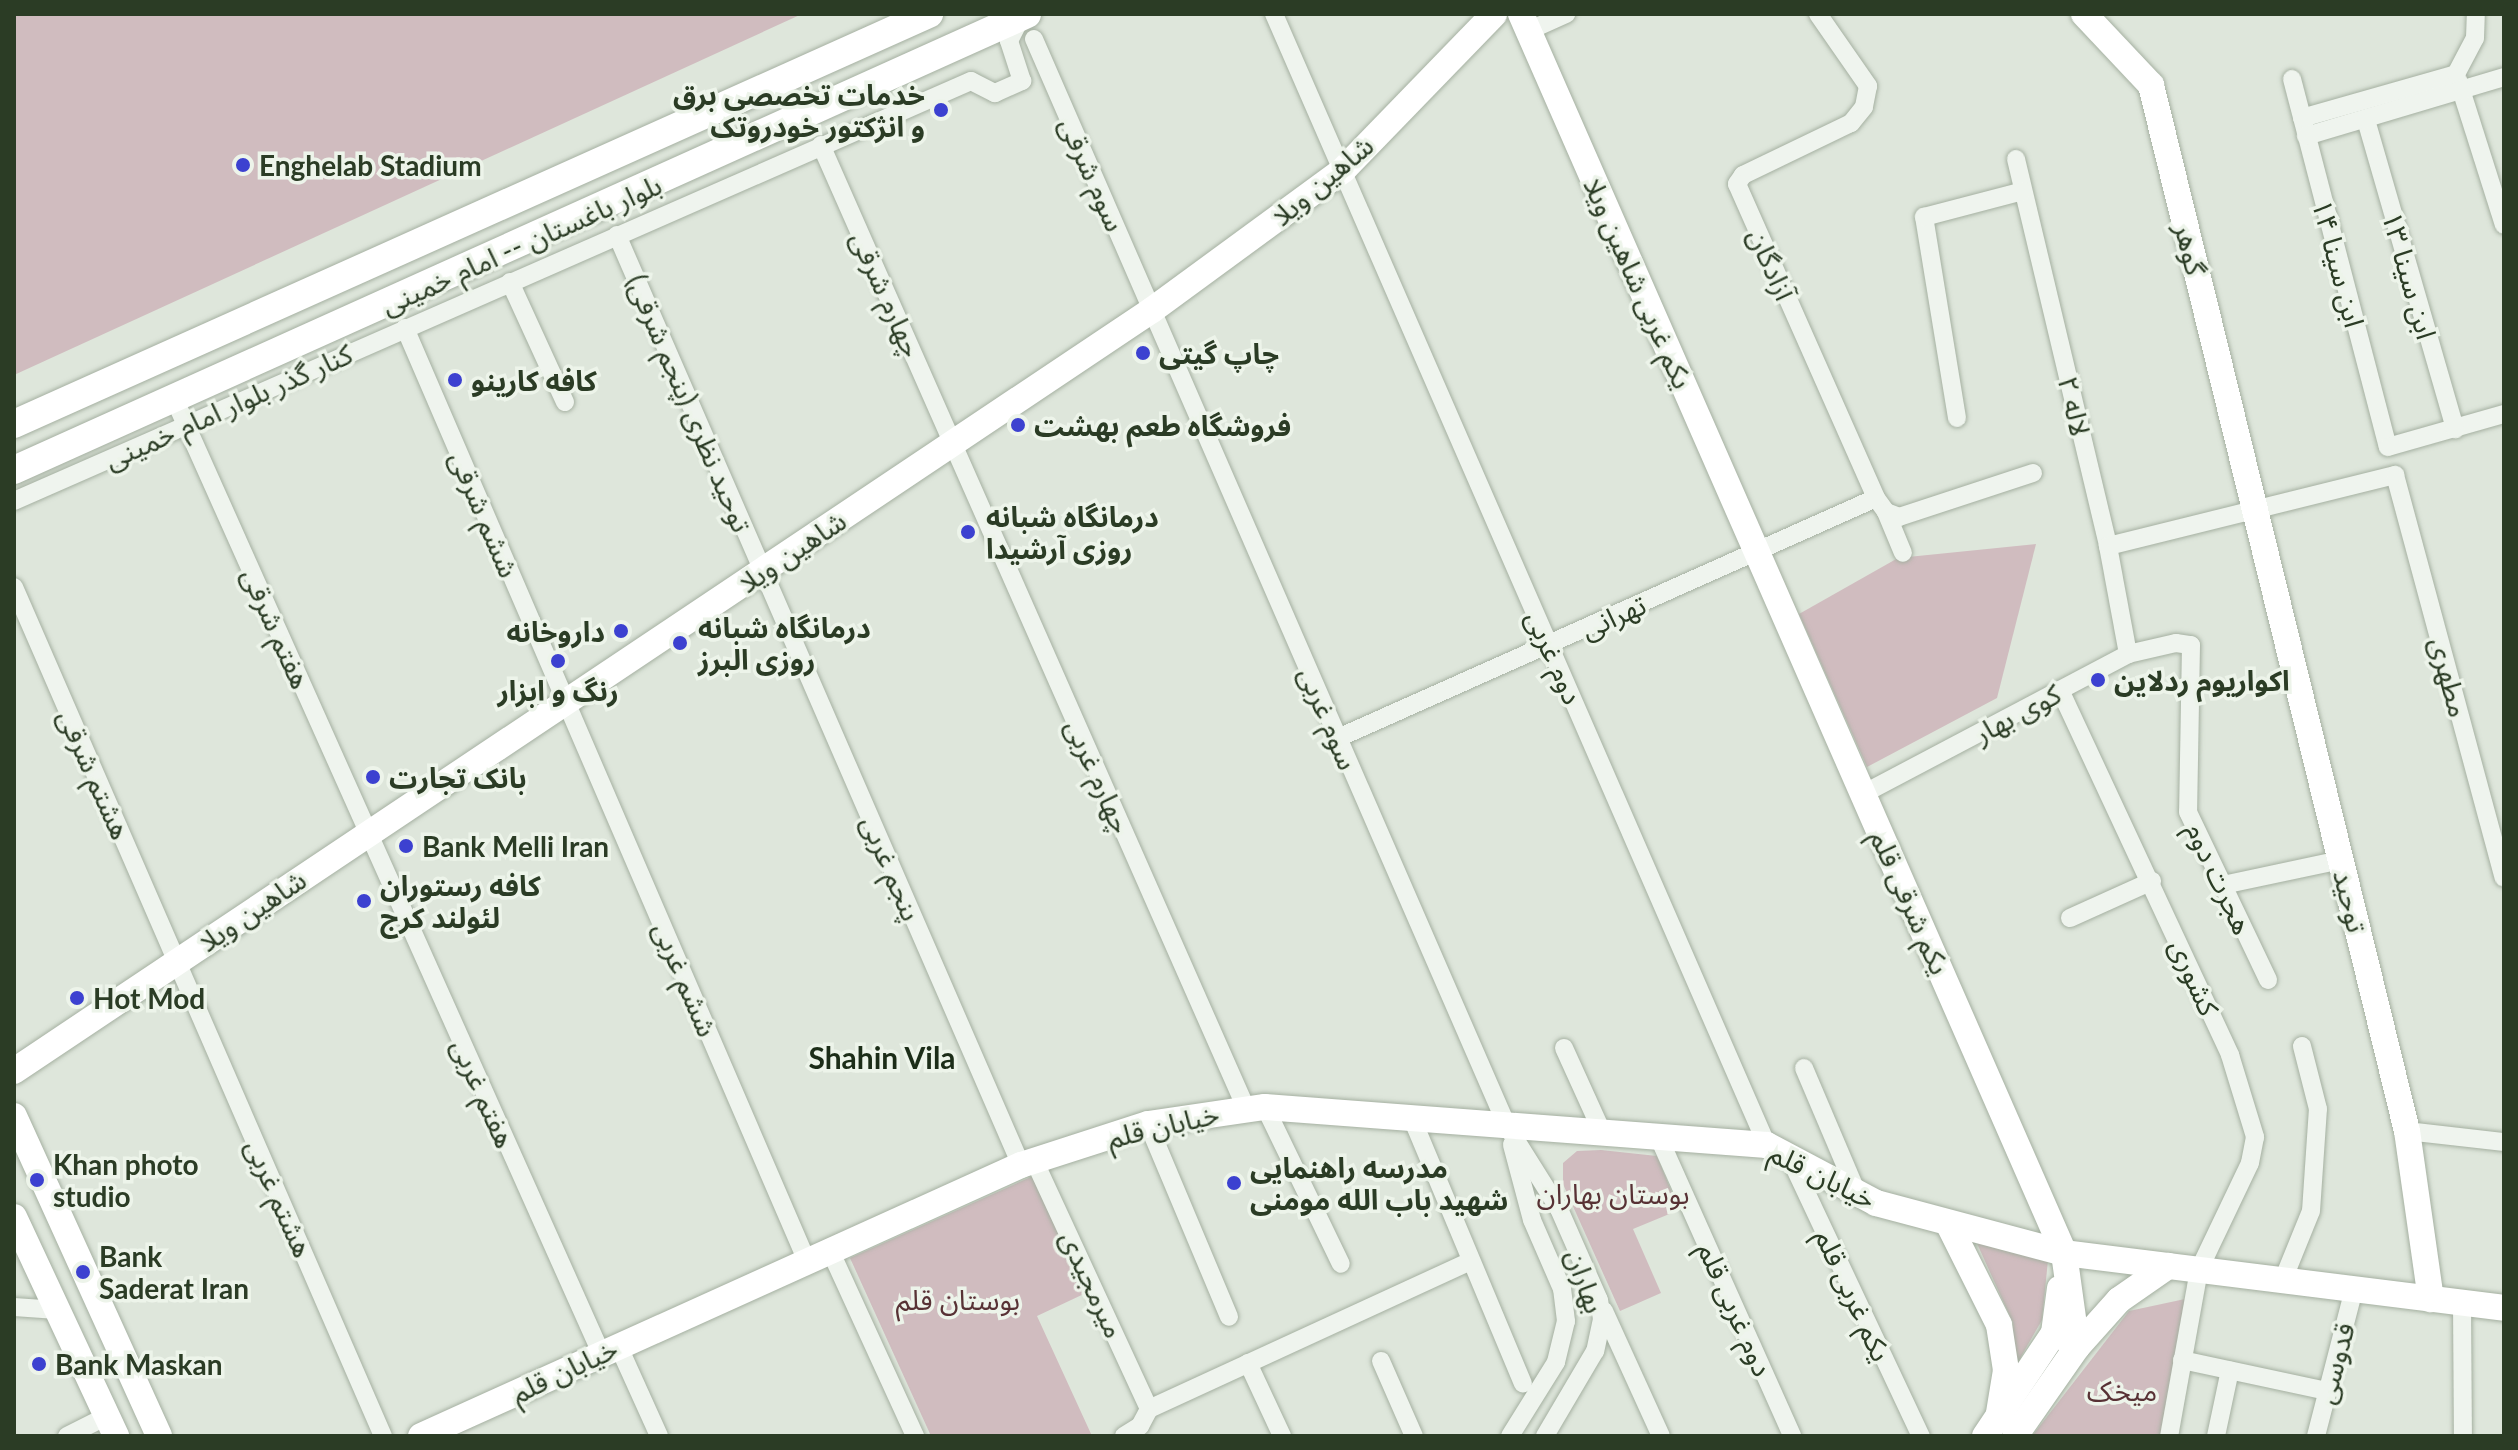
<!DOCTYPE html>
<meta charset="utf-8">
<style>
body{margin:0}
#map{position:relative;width:2518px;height:1450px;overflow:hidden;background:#dee6db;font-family:Lato,"Noto Sans Arabic",sans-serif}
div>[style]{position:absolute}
.green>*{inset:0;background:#d0bcbf}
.roads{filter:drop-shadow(0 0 2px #a5b0a1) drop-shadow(0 0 2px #a5b0a1)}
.street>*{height:18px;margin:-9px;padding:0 9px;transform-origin:9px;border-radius:9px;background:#eff4ee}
.secondary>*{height:26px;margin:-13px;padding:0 13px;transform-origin:13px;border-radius:13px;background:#fff}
.primary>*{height:28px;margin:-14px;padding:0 14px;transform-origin:14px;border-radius:14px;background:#fff}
.dots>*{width:22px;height:22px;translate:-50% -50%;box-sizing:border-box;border:4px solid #edf4ea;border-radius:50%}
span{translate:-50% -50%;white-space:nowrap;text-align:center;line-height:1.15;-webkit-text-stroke:7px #edf4ea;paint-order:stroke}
.poi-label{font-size:28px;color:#2b3c25;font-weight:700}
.right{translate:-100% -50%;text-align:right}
.left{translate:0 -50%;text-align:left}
.street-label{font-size:28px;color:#2b3c25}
.park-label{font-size:28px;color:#583235}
.neighbourhood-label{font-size:30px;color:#1c2d18;font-weight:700}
.frame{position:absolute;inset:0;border:16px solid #2b3c25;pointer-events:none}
</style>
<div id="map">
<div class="green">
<i style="clip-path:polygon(14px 14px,802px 14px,14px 375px)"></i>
<i style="clip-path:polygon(2036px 544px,1997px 698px,1867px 767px,1799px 614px,1898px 558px)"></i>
<i style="clip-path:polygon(1601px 1150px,1657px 1156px,1679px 1210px,1633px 1229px,1661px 1293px,1620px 1311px,1563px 1184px,1563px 1163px,1577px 1151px)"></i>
<i style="clip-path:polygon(1033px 1176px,1086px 1293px,1037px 1316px,1092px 1436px,931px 1436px,850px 1258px)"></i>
<i style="clip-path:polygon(1975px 1239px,2048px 1260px,2042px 1320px,2014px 1369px,2013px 1323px)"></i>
<i style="clip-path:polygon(2185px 1299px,2162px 1436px,2032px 1436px,2129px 1311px)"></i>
</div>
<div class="roads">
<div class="street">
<i style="left:1274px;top:14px;width:1234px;rotate:66.45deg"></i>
<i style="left:1818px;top:14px;width:88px;rotate:55.2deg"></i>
<i style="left:1868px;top:86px;width:21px;rotate:101deg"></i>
<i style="left:1864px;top:107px;width:21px;rotate:129deg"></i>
<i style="left:1851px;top:123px;width:120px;rotate:154.3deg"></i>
<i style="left:1743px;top:175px;width:11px;rotate:124deg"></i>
<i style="left:1737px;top:184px;width:343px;rotate:66.1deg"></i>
<i style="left:1876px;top:498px;width:17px;rotate:54deg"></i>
<i style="left:1886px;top:512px;width:14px;rotate:21deg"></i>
<i style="left:1899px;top:517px;width:141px;rotate:-18.2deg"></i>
<i style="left:1528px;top:31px;width:42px;rotate:-24.1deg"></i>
<i style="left:1034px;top:39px;width:1185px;rotate:66.48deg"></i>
<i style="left:1507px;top:1126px;width:98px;rotate:57.9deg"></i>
<i style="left:1559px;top:1209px;width:99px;rotate:66.3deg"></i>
<i style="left:1599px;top:1300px;width:19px;rotate:81deg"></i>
<i style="left:1602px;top:1319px;width:33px;rotate:102deg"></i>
<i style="left:1595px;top:1351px;width:99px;rotate:120.5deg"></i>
<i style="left:2292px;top:79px;width:380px;rotate:75.4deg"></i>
<i style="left:2388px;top:447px;width:121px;rotate:-15.9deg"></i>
<i style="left:2458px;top:80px;width:152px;rotate:72.4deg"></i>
<i style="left:2302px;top:118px;width:160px;rotate:-15.9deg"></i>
<i style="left:2456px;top:74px;width:41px;rotate:-62.2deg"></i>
<i style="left:2475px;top:38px;width:24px;rotate:-88deg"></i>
<i style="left:2366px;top:120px;width:322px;rotate:73.9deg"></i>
<i style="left:2306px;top:136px;width:207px;rotate:-16.6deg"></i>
<i style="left:821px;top:145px;width:1053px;rotate:66.19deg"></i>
<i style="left:2016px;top:159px;width:398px;rotate:76.6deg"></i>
<i style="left:2108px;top:546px;width:110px;rotate:79.5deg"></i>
<i style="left:617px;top:235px;width:1014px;rotate:66.52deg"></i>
<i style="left:510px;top:282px;width:132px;rotate:65.4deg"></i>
<i style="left:405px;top:328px;width:1014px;rotate:66.7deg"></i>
<i style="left:174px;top:398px;width:1046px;rotate:65.91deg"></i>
<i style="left:1957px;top:418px;width:204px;rotate:-99.3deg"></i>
<i style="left:1924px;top:217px;width:102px;rotate:-14.7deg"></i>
<i style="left:14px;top:501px;width:1045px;rotate:-23.7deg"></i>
<i style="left:971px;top:81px;width:27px;rotate:27deg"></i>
<i style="left:995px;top:93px;width:30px;rotate:-24deg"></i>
<i style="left:1022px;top:81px;width:42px;rotate:-108deg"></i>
<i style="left:1009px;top:41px;width:27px;rotate:-63deg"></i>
<i style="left:1886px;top:512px;width:44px;rotate:67.5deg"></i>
<i style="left:2108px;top:546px;width:296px;rotate:-13.9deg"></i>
<i style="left:2395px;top:475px;width:417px;rotate:74.9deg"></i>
<i style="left:14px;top:587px;width:926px;rotate:66.51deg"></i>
<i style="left:2060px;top:690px;width:403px;rotate:65deg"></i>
<i style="left:2230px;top:1055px;width:86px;rotate:73deg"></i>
<i style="left:2255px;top:1137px;width:26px;rotate:101deg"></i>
<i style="left:2250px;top:1163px;width:119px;rotate:115.5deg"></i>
<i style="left:2199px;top:1270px;width:169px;rotate:100.2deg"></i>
<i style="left:1338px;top:738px;width:589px;rotate:-24.04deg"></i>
<i style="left:1863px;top:794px;width:300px;rotate:-27.8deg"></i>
<i style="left:2128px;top:654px;width:49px;rotate:-12.9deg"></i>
<i style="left:2176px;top:643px;width:15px;rotate:8deg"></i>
<i style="left:2191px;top:645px;width:167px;rotate:91deg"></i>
<i style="left:2188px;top:812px;width:186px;rotate:64.5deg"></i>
<i style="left:2223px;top:885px;width:121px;rotate:-12deg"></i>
<i style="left:2070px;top:918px;width:90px;rotate:-24.3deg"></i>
<i style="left:1564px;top:1048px;width:94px;rotate:65.6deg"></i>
<i style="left:1804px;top:1068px;width:138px;rotate:67deg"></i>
<i style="left:1265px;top:1107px;width:174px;rotate:64.2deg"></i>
<i style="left:1411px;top:1116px;width:290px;rotate:67.3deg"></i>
<i style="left:1148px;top:1124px;width:209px;rotate:67.2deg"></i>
<i style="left:2407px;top:1131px;width:98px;rotate:6.5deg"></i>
<i style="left:1659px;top:1138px;width:326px;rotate:65.9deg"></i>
<i style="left:1789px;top:1156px;width:310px;rotate:64.8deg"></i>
<i style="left:1034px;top:1160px;width:274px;rotate:65.2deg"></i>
<i style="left:829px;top:1248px;width:207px;rotate:65.4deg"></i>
<i style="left:2283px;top:1280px;width:74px;rotate:-67.9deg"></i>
<i style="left:2311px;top:1211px;width:102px;rotate:-86.1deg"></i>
<i style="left:2318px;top:1109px;width:65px;rotate:-104.3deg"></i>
<i style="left:2462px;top:1303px;width:133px;rotate:89.6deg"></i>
<i style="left:14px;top:1307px;width:43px;rotate:4deg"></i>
<i style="left:1604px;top:1311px;width:137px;rotate:65.5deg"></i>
<i style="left:618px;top:1345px;width:100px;rotate:65.7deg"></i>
<i style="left:2182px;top:1360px;width:147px;rotate:12.1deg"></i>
<i style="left:1381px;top:1361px;width:82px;rotate:66.3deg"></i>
<i style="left:1248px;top:1363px;width:81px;rotate:65deg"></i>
<i style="left:67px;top:1436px;width:45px;rotate:-26.6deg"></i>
<i style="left:1124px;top:1436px;width:19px;rotate:-32deg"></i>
<i style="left:1140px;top:1426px;width:19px;rotate:-62deg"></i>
<i style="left:1149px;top:1409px;width:352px;rotate:-24.7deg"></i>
<i style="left:1510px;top:1436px;width:87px;rotate:-58.1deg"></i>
<i style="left:1556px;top:1362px;width:42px;rotate:-76.3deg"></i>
<i style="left:1566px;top:1321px;width:32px;rotate:-97deg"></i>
<i style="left:1562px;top:1289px;width:75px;rotate:-113.5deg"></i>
<i style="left:1532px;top:1220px;width:78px;rotate:-104.9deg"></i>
<i style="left:2216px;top:1436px;width:67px;rotate:-78deg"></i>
<i style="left:2316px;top:1436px;width:152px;rotate:-75.5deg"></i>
</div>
<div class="secondary">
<i style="left:1521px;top:14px;width:1353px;rotate:66.33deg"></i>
<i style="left:2064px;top:1253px;width:95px;rotate:82.1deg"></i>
<i style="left:2077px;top:1347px;width:108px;rotate:124.9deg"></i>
<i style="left:2084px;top:14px;width:98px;rotate:46.7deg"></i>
<i style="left:2151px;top:85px;width:1077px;rotate:76.25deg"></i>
<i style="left:2407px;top:1131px;width:170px;rotate:81.9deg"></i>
<i style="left:14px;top:1071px;width:1369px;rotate:-33.77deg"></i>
<i style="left:1152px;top:310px;width:237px;rotate:-36.2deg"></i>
<i style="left:1343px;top:170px;width:217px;rotate:-45.9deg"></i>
<i style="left:14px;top:1116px;width:351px;rotate:65.6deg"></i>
<i style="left:14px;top:1217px;width:242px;rotate:65deg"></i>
<i style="left:1948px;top:1223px;width:114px;rotate:63.4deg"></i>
<i style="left:1999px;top:1325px;width:46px;rotate:81.2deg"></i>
<i style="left:2006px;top:1370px;width:50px;rotate:99.3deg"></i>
<i style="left:2069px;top:1342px;width:9px;rotate:32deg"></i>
<i style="left:2077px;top:1347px;width:63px;rotate:-48.2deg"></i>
<i style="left:2119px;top:1300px;width:60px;rotate:-34.8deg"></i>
<i style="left:421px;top:1436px;width:658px;rotate:-24.31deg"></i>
<i style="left:1021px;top:1165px;width:133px;rotate:-17.9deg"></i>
<i style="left:1148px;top:1124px;width:118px;rotate:-8.3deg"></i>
<i style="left:1265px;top:1107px;width:503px;rotate:4.33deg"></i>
<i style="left:1767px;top:1145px;width:123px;rotate:28deg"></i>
<i style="left:1876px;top:1203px;width:195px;rotate:14.9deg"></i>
<i style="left:2064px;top:1253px;width:443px;rotate:7.1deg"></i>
<i style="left:1985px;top:1436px;width:124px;rotate:-56.2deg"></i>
<i style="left:2054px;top:1333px;width:45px;rotate:-82.4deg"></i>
</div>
<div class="primary">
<i style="left:14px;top:424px;width:1003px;rotate:-24.14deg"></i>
<i style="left:14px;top:470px;width:1111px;rotate:-24.23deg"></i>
</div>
</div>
<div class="dots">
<i style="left:941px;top:110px;background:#3c41d0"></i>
<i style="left:243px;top:165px;background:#3c41d0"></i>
<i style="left:1143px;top:353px;background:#3c41d0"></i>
<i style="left:455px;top:380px;background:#3c41d0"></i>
<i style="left:1018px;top:425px;background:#3c41d0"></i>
<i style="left:968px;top:532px;background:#3c41d0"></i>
<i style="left:621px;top:631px;background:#3c41d0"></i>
<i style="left:680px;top:643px;background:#3c41d0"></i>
<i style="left:558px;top:661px;background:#3c41d0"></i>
<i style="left:2098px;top:680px;background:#3c41d0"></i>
<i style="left:373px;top:777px;background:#3c41d0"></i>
<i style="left:406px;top:846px;background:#3c41d0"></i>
<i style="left:364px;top:901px;background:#3c41d0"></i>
<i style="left:77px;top:998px;background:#3c41d0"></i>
<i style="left:37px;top:1180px;background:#3c41d0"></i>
<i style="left:1234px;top:1183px;background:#3c41d0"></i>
<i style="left:83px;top:1272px;background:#3c41d0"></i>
<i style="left:39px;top:1364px;background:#3c41d0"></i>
</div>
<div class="poi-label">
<span class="right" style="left:925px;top:110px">خدمات تخصصی برق<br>و انژکتور خودروتک</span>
<span class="left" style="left:259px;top:165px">Enghelab Stadium</span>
<span class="left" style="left:1159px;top:353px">چاپ گیتی</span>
<span class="left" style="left:471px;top:380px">کافه کارینو</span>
<span class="left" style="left:1034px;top:425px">فروشگاه طعم بهشت</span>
<span class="left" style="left:986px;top:532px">درمانگاه شبانه<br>روزی آرشیدا</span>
<span class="left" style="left:698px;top:643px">درمانگاه شبانه<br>روزی البرز</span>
<span class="right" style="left:605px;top:631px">داروخانه</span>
<span class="left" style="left:2114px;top:680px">اکواریوم ردلاین</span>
<span style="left:558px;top:690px">رنگ و ابزار</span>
<span class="left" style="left:389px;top:777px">بانک تجارت</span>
<span class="left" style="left:422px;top:846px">Bank Melli Iran</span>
<span class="left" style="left:380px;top:901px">کافه رستوران<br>لئولند کرج</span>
<span class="left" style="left:93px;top:998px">Hot Mod</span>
<span class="left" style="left:53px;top:1180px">Khan photo<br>studio</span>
<span class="left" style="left:1250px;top:1183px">مدرسه راهنمایی<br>شهید باب الله مومنی</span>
<span class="left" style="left:99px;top:1272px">Bank<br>Saderat Iran</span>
<span class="left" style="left:55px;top:1364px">Bank Maskan</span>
</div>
<div class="street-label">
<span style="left:1093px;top:174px;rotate:66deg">سوم شرقی</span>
<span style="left:1322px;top:180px;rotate:-40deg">شاهین ویلا</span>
<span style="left:521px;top:244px;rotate:-24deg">بلوار باغستان -- امام خمینی</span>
<span style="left:2191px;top:249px;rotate:76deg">گوهر</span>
<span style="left:2339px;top:263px;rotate:75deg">ابن سینا ۱۴</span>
<span style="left:1772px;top:264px;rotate:66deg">آزادگان</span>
<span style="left:2410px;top:275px;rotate:74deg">ابن سینا ۱۳</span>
<span style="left:1639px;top:283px;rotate:66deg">یکم غربی شاهین ویلا</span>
<span style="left:887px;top:294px;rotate:66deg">چهارم شرقی</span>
<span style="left:690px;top:403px;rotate:67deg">توحید نظری (پنجم شرقی)</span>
<span style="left:228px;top:406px;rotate:-24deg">کنار گذر بلوار امام خمینی</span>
<span style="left:2075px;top:406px;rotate:77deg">لاله ۲</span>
<span style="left:485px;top:514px;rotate:67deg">ششم شرقی</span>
<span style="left:792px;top:551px;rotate:-34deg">شاهین ویلا</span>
<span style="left:1613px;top:616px;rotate:-24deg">تهرانی</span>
<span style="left:277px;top:628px;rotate:66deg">هفتم شرقی</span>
<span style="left:1555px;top:657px;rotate:66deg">دوم غربی</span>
<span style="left:2450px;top:677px;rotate:75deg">مطهری</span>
<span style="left:2017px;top:713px;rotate:-28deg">کوی بهار</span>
<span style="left:1329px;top:718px;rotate:67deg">سوم غربی</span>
<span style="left:95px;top:774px;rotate:66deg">هشتم شرقی</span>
<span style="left:1099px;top:776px;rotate:66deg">چهارم غربی</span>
<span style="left:892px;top:868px;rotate:67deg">پنجم غربی</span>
<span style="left:2220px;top:878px;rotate:65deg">هجرت دوم</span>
<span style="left:2351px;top:901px;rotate:76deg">توحید</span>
<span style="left:1911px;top:902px;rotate:66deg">یکم شرقی قلم</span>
<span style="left:252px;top:910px;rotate:-34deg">شاهین ویلا</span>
<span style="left:2195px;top:977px;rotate:66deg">کشوری</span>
<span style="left:686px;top:979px;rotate:67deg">ششم غربی</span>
<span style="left:484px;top:1093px;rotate:66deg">هفتم غربی</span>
<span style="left:1163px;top:1125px;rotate:-13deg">خیابان قلم</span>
<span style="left:1823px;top:1175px;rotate:26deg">خیابان قلم</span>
<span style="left:280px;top:1198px;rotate:66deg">هشتم غربی</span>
<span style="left:1586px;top:1281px;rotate:71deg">بهاران</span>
<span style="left:1093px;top:1284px;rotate:65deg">میرمجیدی</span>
<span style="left:1854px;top:1295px;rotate:65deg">یکم غربی قلم</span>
<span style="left:1736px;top:1309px;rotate:66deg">دوم غربی قلم</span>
<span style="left:2334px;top:1363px;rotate:-75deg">قدوسی</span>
<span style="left:564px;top:1370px;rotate:-25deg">خیابان قلم</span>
</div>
<div class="park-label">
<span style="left:1613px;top:1193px">بوستان بهاران</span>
<span style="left:958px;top:1299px">بوستان قلم</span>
<span style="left:2122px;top:1390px">میخک</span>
</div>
<div class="neighbourhood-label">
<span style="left:882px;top:1057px">Shahin Vila</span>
</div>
<div class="frame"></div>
</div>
